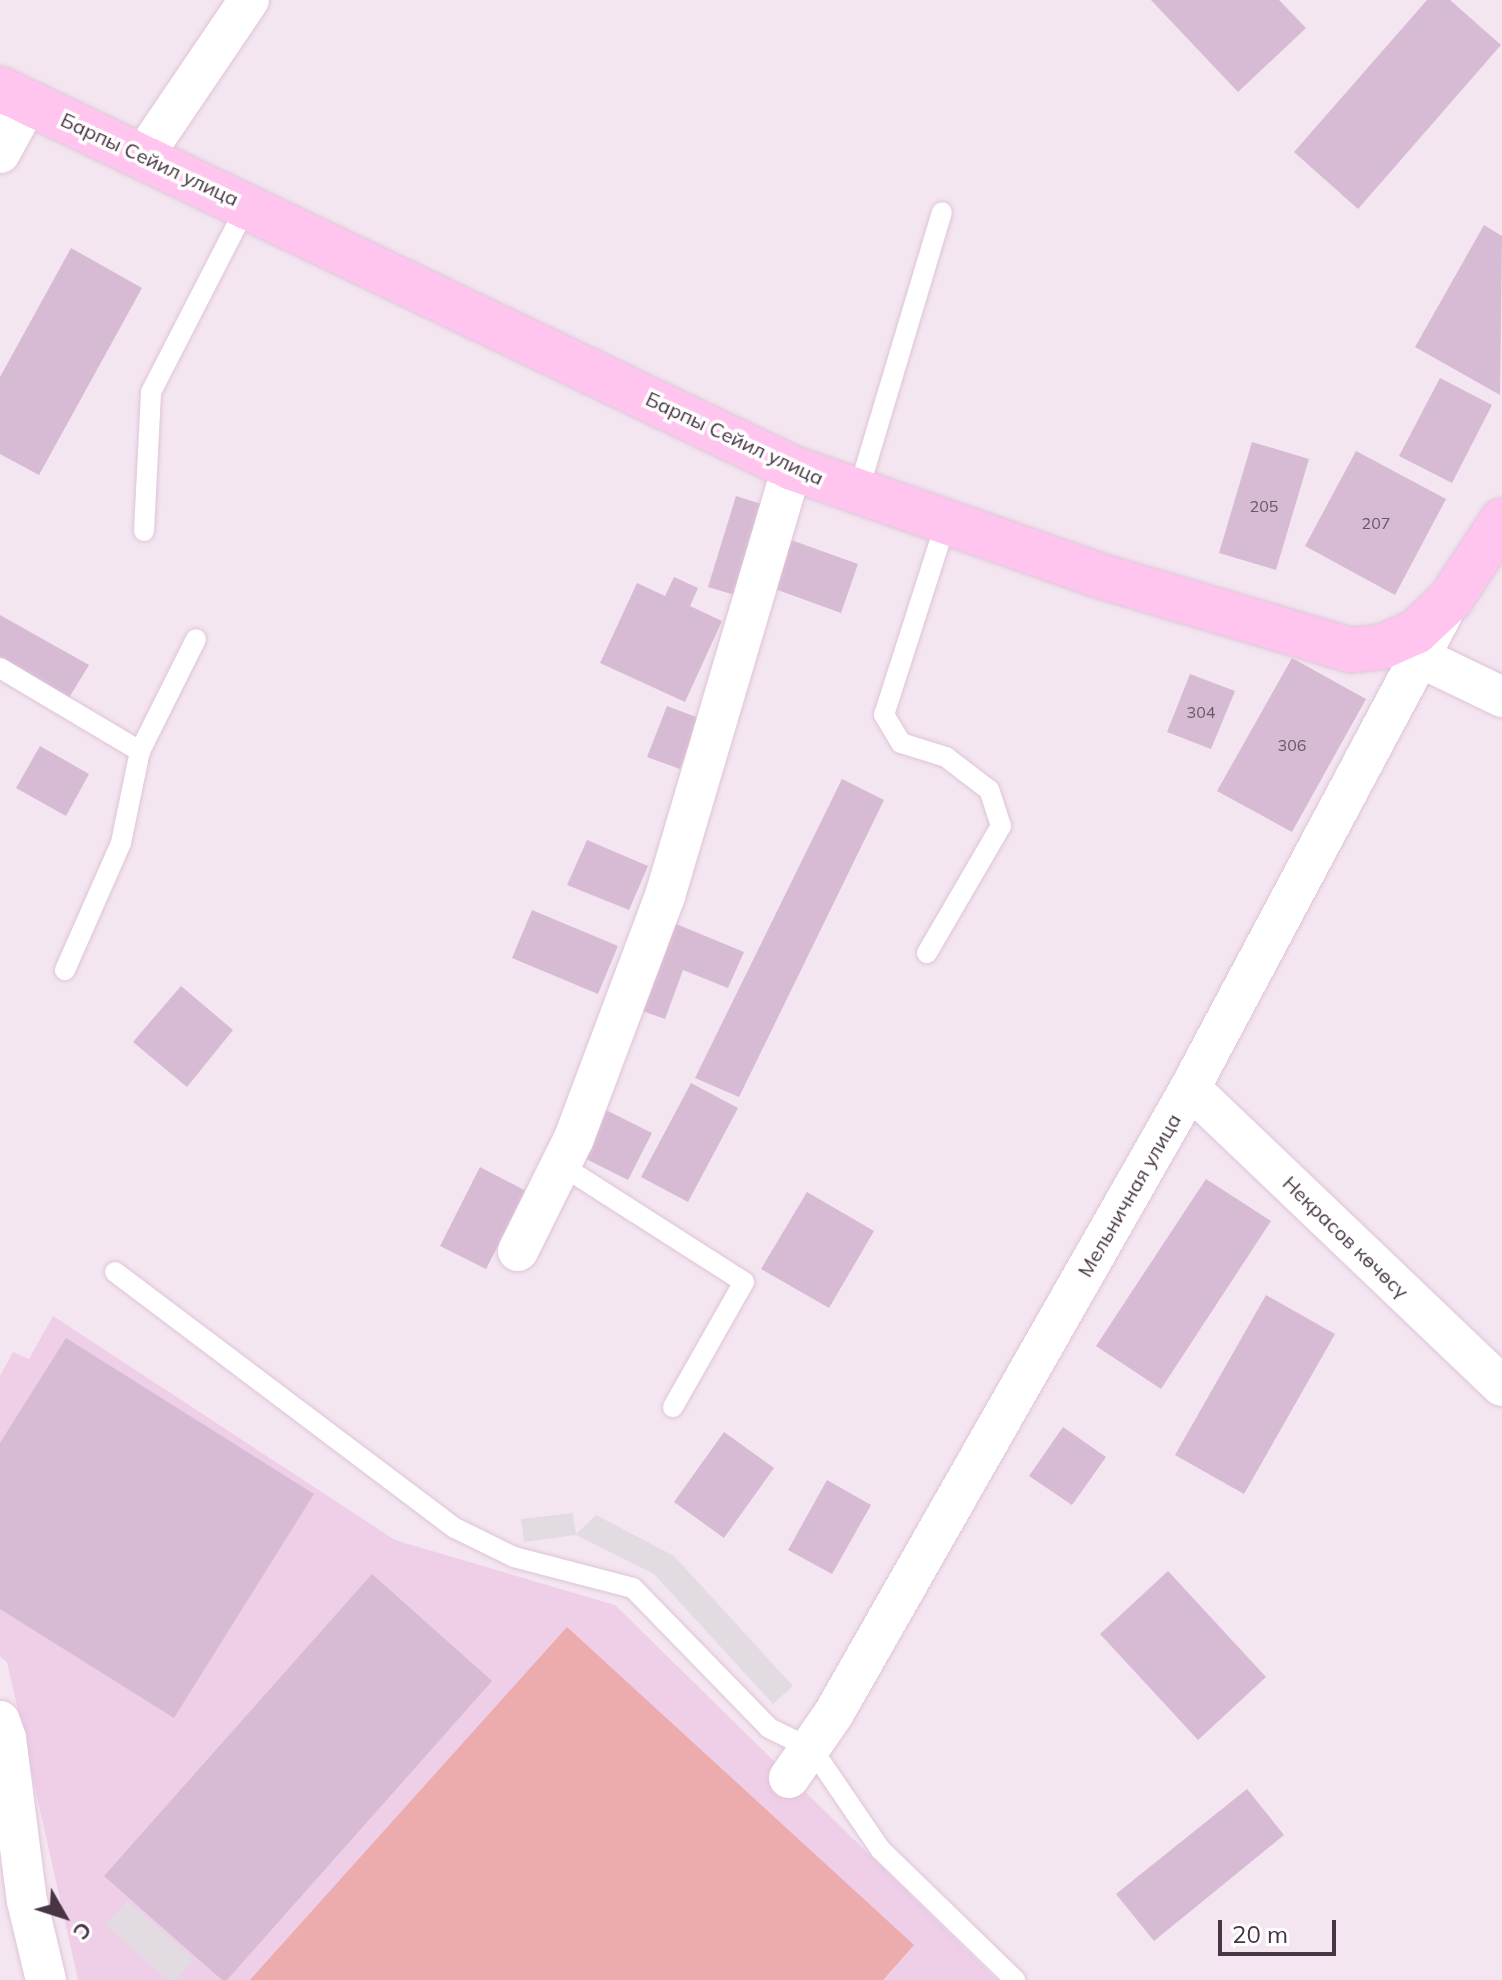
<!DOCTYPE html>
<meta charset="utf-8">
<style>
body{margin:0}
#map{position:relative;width:1502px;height:1980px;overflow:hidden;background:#f4e6f1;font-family:Mulish,sans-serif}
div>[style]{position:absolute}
.education>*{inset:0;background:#efcee7}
.green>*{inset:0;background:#ecabac}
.parking>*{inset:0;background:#e2dbe1}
.building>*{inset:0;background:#d7bad3}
.roads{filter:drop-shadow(0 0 2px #dec4d9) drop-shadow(0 0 2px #dec4d9)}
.lane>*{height:20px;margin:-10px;padding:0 10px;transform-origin:10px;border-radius:10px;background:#fff}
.street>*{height:40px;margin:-20px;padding:0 20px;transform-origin:20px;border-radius:20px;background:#fff}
.secondary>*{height:44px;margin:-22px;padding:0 22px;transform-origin:22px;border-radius:22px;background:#ffc5ee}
span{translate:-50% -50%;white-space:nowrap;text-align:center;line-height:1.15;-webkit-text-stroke:7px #fff;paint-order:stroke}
.number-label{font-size:16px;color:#6b5668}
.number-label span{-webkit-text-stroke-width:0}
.street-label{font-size:20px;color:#473445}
.north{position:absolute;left:24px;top:1876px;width:80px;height:80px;-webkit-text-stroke:6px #fff;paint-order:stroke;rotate:129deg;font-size:22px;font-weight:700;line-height:32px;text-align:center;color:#473445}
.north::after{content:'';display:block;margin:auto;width:28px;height:36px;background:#473445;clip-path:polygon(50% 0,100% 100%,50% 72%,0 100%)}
.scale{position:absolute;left:1218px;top:1920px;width:118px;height:36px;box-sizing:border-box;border:4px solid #473445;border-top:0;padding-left:10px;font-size:24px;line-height:28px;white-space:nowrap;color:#473445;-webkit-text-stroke:6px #fff;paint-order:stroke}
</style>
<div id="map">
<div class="education">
<i style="clip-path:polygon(53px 1316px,395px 1540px,615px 1605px,997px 1980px,78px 1980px,7px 1662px,0 1656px,0 1376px,13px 1352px,29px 1359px)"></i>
</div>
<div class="green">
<i style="clip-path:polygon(567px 1627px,914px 1945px,883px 1980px,250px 1980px)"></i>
</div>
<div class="parking">
<i style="clip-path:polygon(573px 1513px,576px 1534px,596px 1515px,674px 1556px,793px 1686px,773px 1704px,654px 1574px,576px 1535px,524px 1542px,521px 1519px)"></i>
<i style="clip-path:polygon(127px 1900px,194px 1959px,176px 1980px,168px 1980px,105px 1925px)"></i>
</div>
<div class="building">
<i style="clip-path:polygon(1151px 0,1279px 0,1306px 28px,1238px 92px)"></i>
<i style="clip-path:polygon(1427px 0,1450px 0,1501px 45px,1358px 209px,1294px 152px)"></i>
<i style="clip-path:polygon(1484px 225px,1502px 236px,1500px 395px,1415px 347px)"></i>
<i style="clip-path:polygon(71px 248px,142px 288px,39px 475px,0 454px,0 377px)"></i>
<i style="clip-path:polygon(1440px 378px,1492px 405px,1452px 483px,1399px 456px)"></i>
<i style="clip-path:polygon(1252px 442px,1309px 459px,1276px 570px,1219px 553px)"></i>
<i style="clip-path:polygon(1356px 451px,1446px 499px,1395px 595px,1305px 546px)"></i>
<i style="clip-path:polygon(736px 496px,765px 505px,738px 596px,708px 587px)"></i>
<i style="clip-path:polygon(791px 540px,858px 564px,841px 613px,775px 589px)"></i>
<i style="clip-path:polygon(674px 577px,698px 588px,690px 606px,722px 621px,685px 702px,600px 663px,637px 583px,665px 596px)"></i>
<i style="clip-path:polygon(0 615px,89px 665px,67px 701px,0 662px)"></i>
<i style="clip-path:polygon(1292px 658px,1366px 699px,1292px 832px,1217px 791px)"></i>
<i style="clip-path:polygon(1190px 674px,1235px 691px,1211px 749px,1167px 732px)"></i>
<i style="clip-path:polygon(667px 706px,699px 718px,680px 769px,647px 757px)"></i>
<i style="clip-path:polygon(40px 746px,89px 774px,66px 816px,16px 788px)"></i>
<i style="clip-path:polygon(842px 779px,884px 800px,739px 1097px,695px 1078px)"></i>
<i style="clip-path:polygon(587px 840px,648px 866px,629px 910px,567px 885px)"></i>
<i style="clip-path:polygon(532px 910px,618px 946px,598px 994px,512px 958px)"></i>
<i style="clip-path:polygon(669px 921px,744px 952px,728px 988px,683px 970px,665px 1019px,634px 1008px)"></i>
<i style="clip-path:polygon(181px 986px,233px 1030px,187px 1087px,133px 1042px)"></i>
<i style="clip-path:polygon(691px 1083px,738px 1108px,688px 1202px,641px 1177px)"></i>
<i style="clip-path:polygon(604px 1109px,652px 1133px,628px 1180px,580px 1156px)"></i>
<i style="clip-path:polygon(480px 1167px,526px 1191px,486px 1269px,440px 1246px)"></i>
<i style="clip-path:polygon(1206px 1179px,1271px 1221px,1161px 1389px,1096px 1346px)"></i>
<i style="clip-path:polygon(807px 1192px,874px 1231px,829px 1308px,761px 1269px)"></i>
<i style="clip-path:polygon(1266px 1295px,1335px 1334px,1244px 1494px,1175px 1455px)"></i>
<i style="clip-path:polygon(66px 1338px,314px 1494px,174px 1718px,0 1609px,0 1443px)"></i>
<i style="clip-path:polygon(1063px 1427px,1106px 1457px,1072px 1505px,1029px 1476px)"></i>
<i style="clip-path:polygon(724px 1432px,774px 1468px,724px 1538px,674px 1502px)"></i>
<i style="clip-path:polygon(827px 1480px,871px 1505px,832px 1574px,788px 1550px)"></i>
<i style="clip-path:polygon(1168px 1571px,1266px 1677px,1198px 1740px,1100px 1634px)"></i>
<i style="clip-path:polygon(372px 1574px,492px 1681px,227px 1980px,222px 1980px,104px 1876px)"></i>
<i style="clip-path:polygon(1247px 1789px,1284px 1835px,1154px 1941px,1116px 1894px)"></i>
</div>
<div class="roads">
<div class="lane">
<i style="left:858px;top:492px;width:292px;rotate:-73.3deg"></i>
<i style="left:144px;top:531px;width:139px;rotate:-87.1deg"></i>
<i style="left:151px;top:392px;width:210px;rotate:-62.8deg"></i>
<i style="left:0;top:668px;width:163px;rotate:30.7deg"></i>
<i style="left:140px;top:751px;width:94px;rotate:101.7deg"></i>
<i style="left:121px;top:843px;width:139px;rotate:113.8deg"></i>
<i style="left:140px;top:751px;width:125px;rotate:-63.4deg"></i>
<i style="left:927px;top:953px;width:147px;rotate:-59.8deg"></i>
<i style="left:1001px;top:826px;width:38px;rotate:-108deg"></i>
<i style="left:989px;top:790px;width:54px;rotate:-142.5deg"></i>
<i style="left:946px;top:757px;width:47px;rotate:-162.7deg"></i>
<i style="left:901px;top:743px;width:33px;rotate:-121deg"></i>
<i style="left:884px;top:715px;width:203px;rotate:-72.2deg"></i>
<i style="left:561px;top:1165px;width:217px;rotate:32.6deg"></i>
<i style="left:744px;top:1282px;width:144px;rotate:119.6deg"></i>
<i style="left:115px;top:1272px;width:426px;rotate:37deg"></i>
<i style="left:455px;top:1528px;width:66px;rotate:26.2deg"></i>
<i style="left:514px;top:1557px;width:123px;rotate:14.6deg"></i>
<i style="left:633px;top:1588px;width:195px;rotate:45.8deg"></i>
<i style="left:769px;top:1728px;width:48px;rotate:26deg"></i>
<i style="left:812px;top:1749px;width:122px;rotate:55.7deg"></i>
<i style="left:881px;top:1850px;width:187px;rotate:44.1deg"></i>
</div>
<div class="street">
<i style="left:0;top:153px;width:58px;rotate:-61.2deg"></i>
<i style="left:144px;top:155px;width:187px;rotate:-55.9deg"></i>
<i style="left:1419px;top:657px;width:92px;rotate:25.7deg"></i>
<i style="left:1190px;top:1088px;width:431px;rotate:43.7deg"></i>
<i style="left:518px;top:1251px;width:126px;rotate:-63.6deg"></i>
<i style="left:574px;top:1138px;width:259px;rotate:-69.4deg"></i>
<i style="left:665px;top:896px;width:446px;rotate:-73.5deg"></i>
<i style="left:0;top:1721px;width:18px;rotate:71deg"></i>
<i style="left:6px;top:1738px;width:164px;rotate:82.7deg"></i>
<i style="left:27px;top:1901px;width:81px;rotate:76.5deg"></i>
<i style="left:789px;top:1778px;width:79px;rotate:-55.3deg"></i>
<i style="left:834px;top:1713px;width:719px;rotate:-60.33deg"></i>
<i style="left:1190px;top:1088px;width:545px;rotate:-61.98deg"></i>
</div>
<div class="secondary">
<i style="left:0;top:89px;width:878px;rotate:25.57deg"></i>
<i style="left:792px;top:468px;width:323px;rotate:19.3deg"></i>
<i style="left:1097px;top:575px;width:265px;rotate:16.5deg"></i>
<i style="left:1351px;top:650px;width:31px;rotate:-6deg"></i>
<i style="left:1382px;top:647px;width:37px;rotate:-24deg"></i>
<i style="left:1416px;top:632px;width:47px;rotate:-43.3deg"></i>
<i style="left:1450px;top:600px;width:95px;rotate:-56.6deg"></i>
</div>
</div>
<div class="number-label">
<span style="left:1264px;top:506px">205</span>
<span style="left:1376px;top:523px">207</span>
<span style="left:1201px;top:712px">304</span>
<span style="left:1292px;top:745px">306</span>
</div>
<div class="street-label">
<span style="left:150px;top:159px;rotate:25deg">Барпы Сейил улица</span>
<span style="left:735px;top:438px;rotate:25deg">Барпы Сейил улица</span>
<span style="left:1129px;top:1195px;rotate:-60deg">Мельничная улица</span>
<span style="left:1346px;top:1237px;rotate:44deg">Некрасов көчөсү</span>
</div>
<div class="north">С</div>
<div class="scale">20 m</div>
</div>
